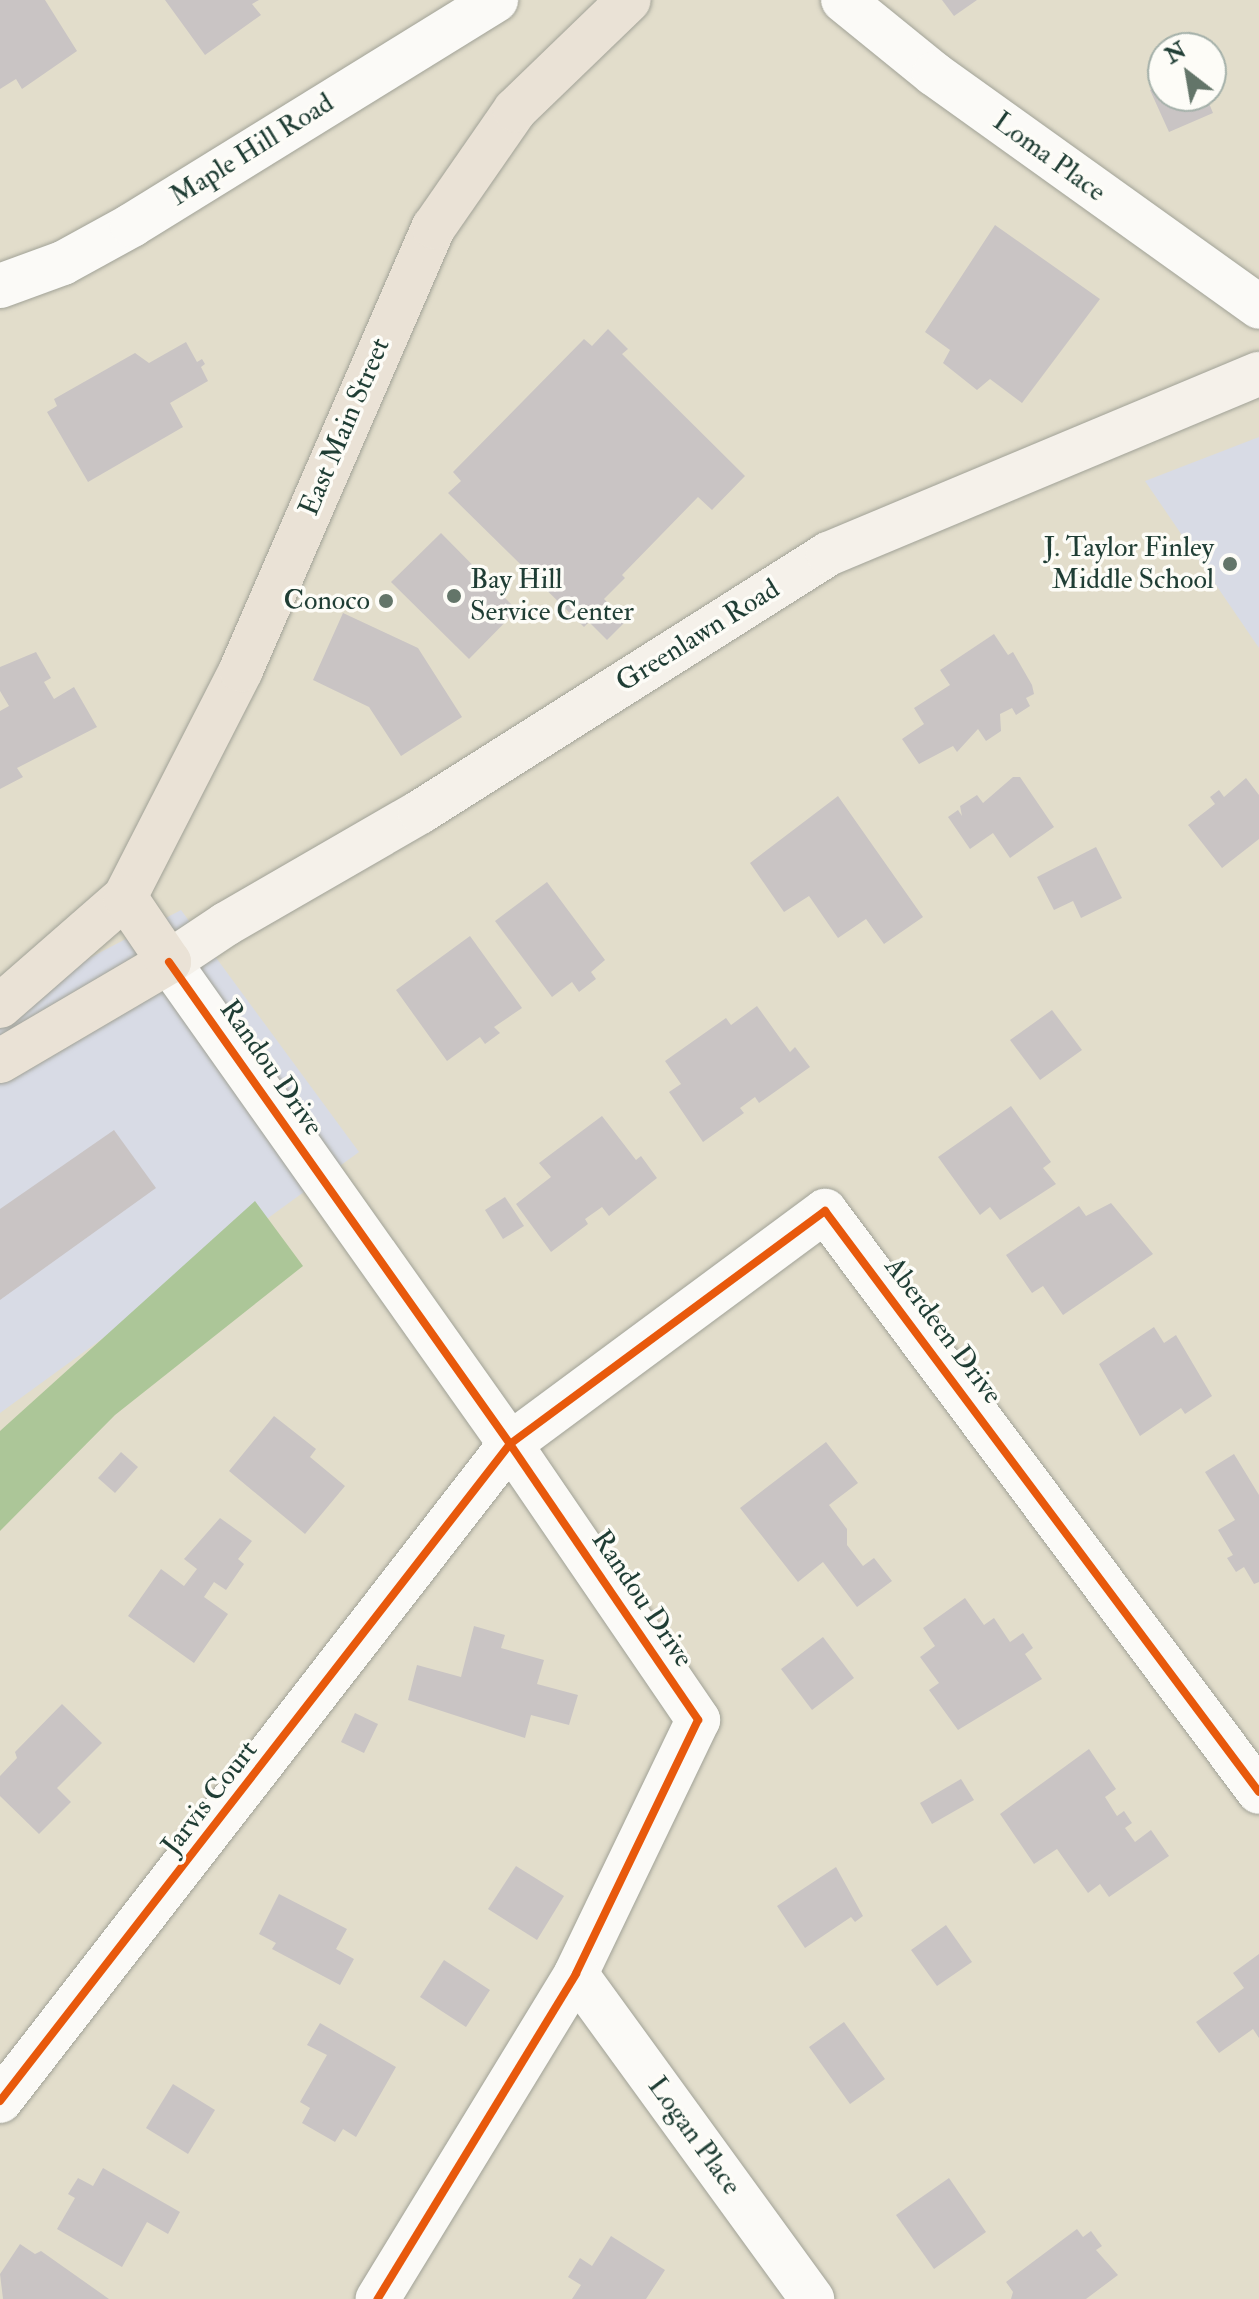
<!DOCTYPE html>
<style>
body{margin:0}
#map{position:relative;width:1259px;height:2299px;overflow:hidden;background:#e2ddcb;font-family:"IM FELL Double Pica",serif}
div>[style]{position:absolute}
.built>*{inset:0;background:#d8dbe5}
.forest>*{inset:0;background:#acc698}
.building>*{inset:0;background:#c9c4c4}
.roads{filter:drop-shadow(0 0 2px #a1a297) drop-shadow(0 0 2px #a1a297)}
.minor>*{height:44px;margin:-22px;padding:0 22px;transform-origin:22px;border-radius:22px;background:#fbfaf7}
.secondary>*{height:44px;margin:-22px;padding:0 22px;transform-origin:22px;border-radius:22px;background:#f5f1ea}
.primary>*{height:44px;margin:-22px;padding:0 22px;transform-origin:22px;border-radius:22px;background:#eae2d6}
.cycleway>*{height:8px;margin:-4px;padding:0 4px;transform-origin:4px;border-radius:4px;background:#e8590c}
.dots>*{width:22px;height:22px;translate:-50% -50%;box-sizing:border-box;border:4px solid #fdfcf7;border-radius:50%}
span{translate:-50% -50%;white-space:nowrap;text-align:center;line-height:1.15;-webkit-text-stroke:7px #fdfcf7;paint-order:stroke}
.street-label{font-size:28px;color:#1f3d34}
.poi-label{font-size:28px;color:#1f3d34}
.right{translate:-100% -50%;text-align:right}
.left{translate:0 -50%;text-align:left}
.north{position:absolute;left:1147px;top:32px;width:80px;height:80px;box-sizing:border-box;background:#fdfcf7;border:2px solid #a4b0a9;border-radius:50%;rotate:329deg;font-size:22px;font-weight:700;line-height:32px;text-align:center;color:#1f3d34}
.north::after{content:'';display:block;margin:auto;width:28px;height:36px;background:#637569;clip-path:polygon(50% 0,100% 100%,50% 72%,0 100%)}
</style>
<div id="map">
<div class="built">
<i style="clip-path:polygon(1259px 437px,1259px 648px,1145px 481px)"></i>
<i style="clip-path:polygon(181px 910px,359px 1152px,0 1413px,0 1005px)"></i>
</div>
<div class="forest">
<i style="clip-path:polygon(255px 1201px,303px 1266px,115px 1415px,0 1531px,0 1431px)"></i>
</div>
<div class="building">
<i style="clip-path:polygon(0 0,45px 0,77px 51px,22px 89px,16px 79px,0 89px)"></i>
<i style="clip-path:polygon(165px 0,259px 0,252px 4px,261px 15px,205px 55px)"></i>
<i style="clip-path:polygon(942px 0,977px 0,954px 16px)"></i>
<i style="clip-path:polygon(1163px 84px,1163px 96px,1206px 96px,1213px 113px,1169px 132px,1150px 90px)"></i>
<i style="clip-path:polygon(995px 225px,1100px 299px,1022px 403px,990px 379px,977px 390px,943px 363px,950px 350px,925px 332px)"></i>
<i style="clip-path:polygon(608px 329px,628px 349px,622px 354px,745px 476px,712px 510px,698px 497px,622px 575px,625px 578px,604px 599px,626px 621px,607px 640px,589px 622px,584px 627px,448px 493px,461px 481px,453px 472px,584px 339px,592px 346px)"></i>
<i style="clip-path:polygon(186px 342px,197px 362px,202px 359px,205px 364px,201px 367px,208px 381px,170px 403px,183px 427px,88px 482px,47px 412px,57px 406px,54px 399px,135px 353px,149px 363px)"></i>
<i style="clip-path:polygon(441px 533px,517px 610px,469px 659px,391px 582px)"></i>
<i style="clip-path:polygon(343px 613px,418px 648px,462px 717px,401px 756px,369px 707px,313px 680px)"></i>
<i style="clip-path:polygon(994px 634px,1008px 655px,1013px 652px,1032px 685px,1034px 694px,1026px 698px,1030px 706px,1016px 715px,1012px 708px,1000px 714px,1001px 731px,986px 741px,978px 729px,957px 752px,953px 746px,919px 764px,902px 739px,924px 724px,914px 708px,950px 685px,940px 670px)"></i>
<i style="clip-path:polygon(36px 652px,51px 678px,44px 682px,54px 699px,74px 687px,97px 727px,17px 768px,23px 777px,0 789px,0 711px,9px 706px,0 691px,0 667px)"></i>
<i style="clip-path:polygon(1013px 777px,1020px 777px,1054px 827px,1010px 858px,993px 833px,970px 849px,948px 817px,958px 810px,962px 816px,960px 806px,977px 795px,983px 803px)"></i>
<i style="clip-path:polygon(1246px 778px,1259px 795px,1259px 839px,1222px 868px,1188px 825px,1215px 804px,1210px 797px,1219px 790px,1224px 797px)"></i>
<i style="clip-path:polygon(838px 796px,923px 917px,884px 944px,866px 919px,838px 938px,809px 896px,784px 912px,750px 863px)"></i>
<i style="clip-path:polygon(1096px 847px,1122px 898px,1081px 918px,1073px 901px,1054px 910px,1037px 877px)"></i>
<i style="clip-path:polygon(547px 882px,605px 960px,591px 972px,596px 979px,579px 992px,572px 982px,552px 997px,495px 921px)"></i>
<i style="clip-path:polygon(470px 936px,522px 1008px,494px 1027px,500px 1033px,485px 1044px,480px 1037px,447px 1061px,396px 990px)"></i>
<i style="clip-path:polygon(757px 1006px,790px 1052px,795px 1047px,810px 1067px,759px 1103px,755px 1097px,740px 1108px,744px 1113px,703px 1142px,669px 1092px,681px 1084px,665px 1061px,726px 1018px,731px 1025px)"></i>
<i style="clip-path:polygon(1052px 1010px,1082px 1050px,1040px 1080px,1010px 1040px)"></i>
<i style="clip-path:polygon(1011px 1106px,1051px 1162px,1043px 1168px,1056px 1184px,1000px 1220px,990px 1207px,980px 1215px,938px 1157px)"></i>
<i style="clip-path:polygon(602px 1116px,636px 1160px,641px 1156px,657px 1178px,609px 1216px,602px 1207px,585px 1219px,588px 1224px,551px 1252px,516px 1204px,551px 1177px,539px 1163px)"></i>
<i style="clip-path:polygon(114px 1130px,156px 1188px,0 1300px,0 1209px)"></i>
<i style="clip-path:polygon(505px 1197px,524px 1226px,503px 1239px,485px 1210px)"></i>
<i style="clip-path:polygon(1111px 1203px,1153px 1254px,1063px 1315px,1043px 1286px,1032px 1293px,1006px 1255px,1079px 1206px,1086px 1216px)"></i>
<i style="clip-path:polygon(1154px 1327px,1164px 1343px,1176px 1335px,1212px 1396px,1185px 1414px,1181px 1408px,1140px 1436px,1099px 1364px)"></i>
<i style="clip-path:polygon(274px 1416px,316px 1449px,310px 1457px,345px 1486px,305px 1534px,229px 1471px)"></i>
<i style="clip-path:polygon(826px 1442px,858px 1483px,829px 1505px,847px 1529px,847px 1545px,863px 1566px,874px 1558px,892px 1581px,857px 1607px,823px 1562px,798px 1582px,740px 1508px)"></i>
<i style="clip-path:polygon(121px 1452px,138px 1467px,115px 1493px,98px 1478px)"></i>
<i style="clip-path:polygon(1234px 1454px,1259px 1495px,1259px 1582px,1254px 1584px,1244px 1567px,1236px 1572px,1227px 1558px,1233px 1555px,1218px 1530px,1235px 1520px,1205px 1472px)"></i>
<i style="clip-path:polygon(220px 1518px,252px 1541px,238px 1559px,244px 1564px,226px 1590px,214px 1582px,204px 1597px,228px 1614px,194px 1663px,128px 1616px,161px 1569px,184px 1586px,197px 1569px,184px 1559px)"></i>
<i style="clip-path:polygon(965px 1598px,984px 1625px,994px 1618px,1010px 1642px,1023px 1633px,1033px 1648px,1025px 1654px,1042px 1679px,958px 1730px,929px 1690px,939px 1683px,920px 1657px,935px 1646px,923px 1628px)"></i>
<i style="clip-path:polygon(474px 1626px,505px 1635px,501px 1648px,544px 1660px,537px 1684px,578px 1695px,569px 1725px,531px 1715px,525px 1738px,408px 1700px,417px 1665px,461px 1677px)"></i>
<i style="clip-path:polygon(823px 1637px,854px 1678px,812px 1710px,781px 1669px)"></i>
<i style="clip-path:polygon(62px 1704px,102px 1743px,57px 1788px,71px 1802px,39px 1834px,0 1796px,0 1776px,17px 1758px,15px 1752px)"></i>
<i style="clip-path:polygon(355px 1713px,378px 1724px,364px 1753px,341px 1742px)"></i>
<i style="clip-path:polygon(1089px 1749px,1116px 1789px,1105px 1797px,1117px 1816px,1124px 1811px,1132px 1823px,1125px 1828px,1135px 1842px,1151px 1830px,1169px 1856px,1109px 1897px,1100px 1884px,1088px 1893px,1057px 1849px,1034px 1864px,1000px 1814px)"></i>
<i style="clip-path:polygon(961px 1779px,974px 1800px,932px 1824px,920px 1803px)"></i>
<i style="clip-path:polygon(516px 1866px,564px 1896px,537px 1940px,488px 1909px)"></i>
<i style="clip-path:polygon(836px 1867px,863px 1916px,855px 1922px,851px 1917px,805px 1948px,777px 1906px)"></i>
<i style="clip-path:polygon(279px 1894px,347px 1929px,336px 1949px,354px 1959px,340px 1985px,272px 1949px,276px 1943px,259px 1934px)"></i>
<i style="clip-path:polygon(946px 1925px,972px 1962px,937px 1986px,911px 1950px)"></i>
<i style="clip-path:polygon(1259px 1954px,1259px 2038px,1253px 2029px,1219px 2053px,1196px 2022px,1244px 1988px,1233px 1973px)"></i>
<i style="clip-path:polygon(444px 1960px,490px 1990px,466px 2027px,420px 1997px)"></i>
<i style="clip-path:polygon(844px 2022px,885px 2079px,850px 2104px,809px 2047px)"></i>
<i style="clip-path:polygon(320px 2023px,396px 2067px,356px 2137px,343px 2129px,335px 2142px,302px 2123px,310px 2108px,300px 2102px,327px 2055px,307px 2045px)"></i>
<i style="clip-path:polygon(173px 2084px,215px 2110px,188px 2154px,146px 2128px)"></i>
<i style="clip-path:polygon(103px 2168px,180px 2212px,168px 2234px,147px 2222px,122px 2267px,57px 2229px,75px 2198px,68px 2194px,78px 2178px,93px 2186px)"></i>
<i style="clip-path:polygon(949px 2178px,986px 2232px,934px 2269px,896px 2215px)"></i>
<i style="clip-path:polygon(1077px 2229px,1083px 2237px,1091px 2231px,1102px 2246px,1096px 2250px,1118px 2275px,1086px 2299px,1011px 2299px,1013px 2292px,1006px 2282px)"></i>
<i style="clip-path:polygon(611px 2236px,665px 2270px,646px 2299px,572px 2299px,581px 2285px,568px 2277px,580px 2258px,592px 2266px)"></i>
<i style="clip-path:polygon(20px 2244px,35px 2254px,41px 2251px,109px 2299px,3px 2299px,0 2274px)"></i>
</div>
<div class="roads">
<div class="minor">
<i style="left:843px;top:0;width:117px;rotate:39.1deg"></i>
<i style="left:934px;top:74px;width:400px;rotate:35.6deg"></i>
<i style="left:0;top:286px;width:67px;rotate:-20.1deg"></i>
<i style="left:63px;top:263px;width:79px;rotate:-28.8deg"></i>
<i style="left:132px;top:225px;width:428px;rotate:-31.7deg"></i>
<i style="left:169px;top:962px;width:590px;rotate:54.72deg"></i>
<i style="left:510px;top:1444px;width:334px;rotate:55.7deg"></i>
<i style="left:698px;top:1720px;width:282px;rotate:115.7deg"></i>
<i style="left:576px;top:1974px;width:381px;rotate:121.4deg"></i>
<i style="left:576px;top:1974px;width:402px;rotate:54deg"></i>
<i style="left:0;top:2101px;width:832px;rotate:-52.18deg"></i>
<i style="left:510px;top:1444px;width:392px;rotate:-36.5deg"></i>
<i style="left:825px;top:1211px;width:725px;rotate:53.24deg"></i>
</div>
<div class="secondary">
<i style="left:169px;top:962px;width:69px;rotate:-33.7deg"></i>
<i style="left:226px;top:924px;width:224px;rotate:-30deg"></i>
<i style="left:420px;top:812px;width:483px;rotate:-32.3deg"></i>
<i style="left:828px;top:554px;width:467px;rotate:-22.7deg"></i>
</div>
<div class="primary">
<i style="left:0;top:1006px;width:166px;rotate:-41.1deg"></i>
<i style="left:125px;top:897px;width:255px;rotate:-62.9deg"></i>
<i style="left:241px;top:670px;width:483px;rotate:-66.5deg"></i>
<i style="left:434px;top:227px;width:142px;rotate:-55.3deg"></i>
<i style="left:515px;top:110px;width:158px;rotate:-44deg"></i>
<i style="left:0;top:1061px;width:196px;rotate:-30.4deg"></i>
<i style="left:169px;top:962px;width:78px;rotate:-124.1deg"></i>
</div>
</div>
<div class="cycleway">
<i style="left:169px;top:962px;width:590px;rotate:54.72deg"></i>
<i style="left:510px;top:1444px;width:334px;rotate:55.7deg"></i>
<i style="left:698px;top:1720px;width:282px;rotate:115.7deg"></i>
<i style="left:576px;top:1974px;width:381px;rotate:121.4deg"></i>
<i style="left:0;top:2101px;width:832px;rotate:-52.18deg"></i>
<i style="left:510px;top:1444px;width:392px;rotate:-36.5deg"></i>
<i style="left:825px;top:1211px;width:725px;rotate:53.24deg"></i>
</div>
<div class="dots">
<i style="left:1230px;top:564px;background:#637569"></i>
<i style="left:454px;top:596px;background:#637569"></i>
<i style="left:386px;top:601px;background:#637569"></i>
</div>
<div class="street-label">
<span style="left:252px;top:150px;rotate:-32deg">Maple Hill Road</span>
<span style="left:1049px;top:157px;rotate:36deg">Loma Place</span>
<span style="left:345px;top:427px;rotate:-67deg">East Main Street</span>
<span style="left:698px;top:636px;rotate:-32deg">Greenlawn Road</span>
<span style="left:271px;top:1068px;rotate:55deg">Randou Drive</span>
<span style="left:943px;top:1331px;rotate:53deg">Aberdeen Drive</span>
<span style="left:642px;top:1599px;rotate:56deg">Randou Drive</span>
<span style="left:210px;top:1798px;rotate:-52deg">Jarvis Court</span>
<span style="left:694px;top:2136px;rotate:54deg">Logan Place</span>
</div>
<div class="poi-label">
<span class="right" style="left:1214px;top:564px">J. Taylor Finley<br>Middle School</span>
<span class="left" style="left:470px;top:596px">Bay Hill<br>Service Center</span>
<span class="right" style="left:370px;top:601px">Conoco</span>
</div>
<div class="north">N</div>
</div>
